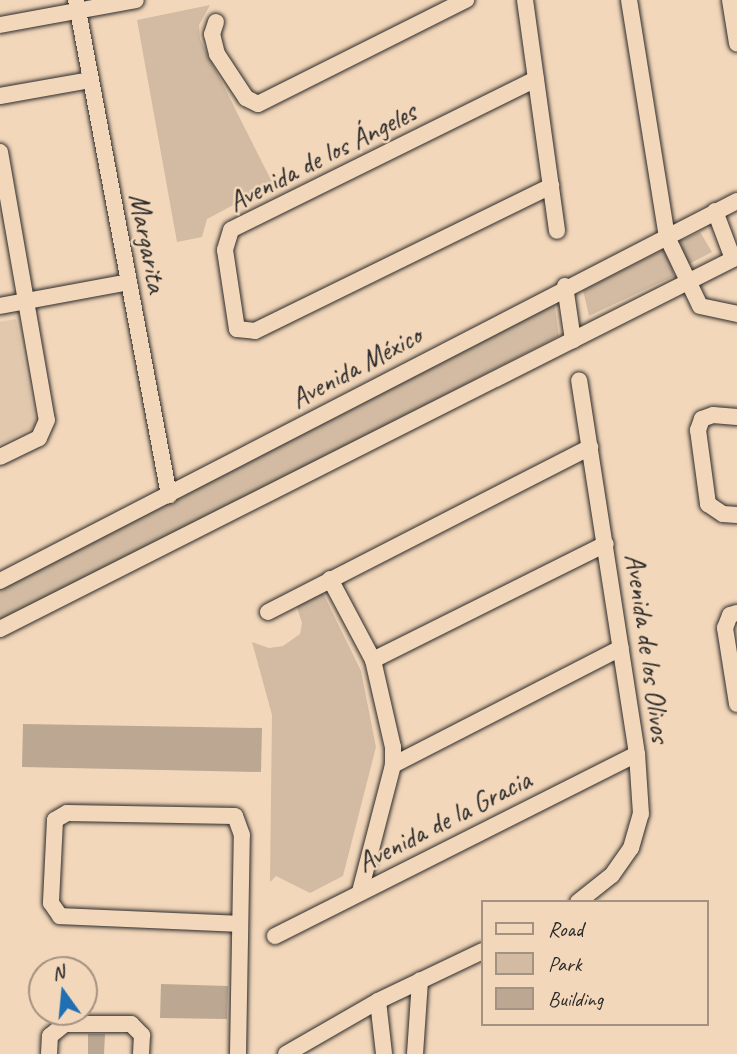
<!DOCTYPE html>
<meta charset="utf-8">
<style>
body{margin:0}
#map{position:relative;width:737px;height:1054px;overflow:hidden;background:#f3d7ba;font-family:Caveat,sans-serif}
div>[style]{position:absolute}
.built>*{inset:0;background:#e2c9ae}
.green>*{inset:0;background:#d2bba2}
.building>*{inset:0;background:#bba792}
.roads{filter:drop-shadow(0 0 2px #2b2b2b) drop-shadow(0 0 2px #2b2b2b)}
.minor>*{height:16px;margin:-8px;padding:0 8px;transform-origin:8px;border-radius:8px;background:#f3d7ba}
span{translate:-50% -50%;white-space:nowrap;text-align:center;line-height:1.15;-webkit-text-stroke:5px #f3d7ba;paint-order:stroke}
.street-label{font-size:28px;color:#2b2b2b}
.legend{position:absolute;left:481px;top:900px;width:228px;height:126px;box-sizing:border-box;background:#f3d7ba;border:2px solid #a39281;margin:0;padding:9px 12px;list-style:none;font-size:21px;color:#2b2b2b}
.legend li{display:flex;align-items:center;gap:14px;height:35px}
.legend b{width:35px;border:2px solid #a39281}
.north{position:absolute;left:28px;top:956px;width:70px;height:70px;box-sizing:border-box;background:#f3d7ba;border:2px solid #a39281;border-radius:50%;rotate:345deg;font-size:19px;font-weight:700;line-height:28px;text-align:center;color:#2b2b2b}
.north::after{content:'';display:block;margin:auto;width:24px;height:32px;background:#1f6fb2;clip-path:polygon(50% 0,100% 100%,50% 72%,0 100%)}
</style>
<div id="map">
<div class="built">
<i style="clip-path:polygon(16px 319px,36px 426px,0 444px,0 322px)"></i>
</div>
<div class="green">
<i style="clip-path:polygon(210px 5px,199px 25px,200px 39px,273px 184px,207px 219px,202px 237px,177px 242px,137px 20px)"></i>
<i style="clip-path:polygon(700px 232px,712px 252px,687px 265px,680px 241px)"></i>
<i style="clip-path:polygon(668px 247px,674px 276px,589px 316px,583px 290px)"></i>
<i style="clip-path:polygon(554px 301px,559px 336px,0 624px,0 588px)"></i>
<i style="clip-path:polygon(320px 587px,361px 671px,376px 747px,343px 876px,310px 893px,276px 876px,270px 882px,272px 715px,252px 642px,269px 648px,283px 646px,300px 634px,302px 623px,296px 604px)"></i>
</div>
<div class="building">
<i style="clip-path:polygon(23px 724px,262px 728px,261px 772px,22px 767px)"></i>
<i style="clip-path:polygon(161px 984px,228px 986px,227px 1019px,160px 1018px)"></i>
<i style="clip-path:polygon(88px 1034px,105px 1034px,104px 1054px,88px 1054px)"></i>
</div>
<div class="roads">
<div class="minor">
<i style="left:76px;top:0;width:504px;rotate:79.36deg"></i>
<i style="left:525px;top:0;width:233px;rotate:82.1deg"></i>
<i style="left:629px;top:0;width:240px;rotate:80.9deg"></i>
<i style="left:667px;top:237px;width:76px;rotate:64.4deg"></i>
<i style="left:700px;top:306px;width:38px;rotate:12deg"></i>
<i style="left:730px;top:0;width:44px;rotate:80.8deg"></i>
<i style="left:216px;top:22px;width:13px;rotate:108deg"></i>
<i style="left:212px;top:34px;width:21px;rotate:76deg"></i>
<i style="left:217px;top:54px;width:53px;rotate:56.6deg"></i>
<i style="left:246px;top:98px;width:13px;rotate:27deg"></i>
<i style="left:258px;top:104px;width:233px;rotate:-26.6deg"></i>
<i style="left:0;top:25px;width:138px;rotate:-10.4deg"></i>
<i style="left:536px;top:79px;width:340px;rotate:153.7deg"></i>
<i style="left:231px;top:230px;width:21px;rotate:107deg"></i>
<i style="left:225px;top:250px;width:80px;rotate:81.4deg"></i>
<i style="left:237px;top:329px;width:18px;rotate:6deg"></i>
<i style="left:255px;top:331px;width:330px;rotate:-26.1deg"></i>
<i style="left:0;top:96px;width:91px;rotate:-10.1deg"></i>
<i style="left:0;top:152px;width:272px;rotate:80.1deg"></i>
<i style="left:47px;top:420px;width:20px;rotate:114deg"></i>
<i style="left:39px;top:438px;width:43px;rotate:154deg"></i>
<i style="left:715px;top:211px;width:51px;rotate:69.4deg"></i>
<i style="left:565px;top:286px;width:55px;rotate:81.6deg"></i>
<i style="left:0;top:306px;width:131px;rotate:-10.5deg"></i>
<i style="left:737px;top:417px;width:24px;rotate:-175deg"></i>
<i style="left:713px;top:415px;width:12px;rotate:160deg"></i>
<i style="left:702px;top:419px;width:12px;rotate:110deg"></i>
<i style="left:698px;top:430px;width:75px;rotate:82.3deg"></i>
<i style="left:708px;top:504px;width:18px;rotate:34deg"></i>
<i style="left:723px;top:514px;width:14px;rotate:4deg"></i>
<i style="left:330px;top:579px;width:92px;rotate:62deg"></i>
<i style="left:373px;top:660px;width:89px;rotate:77.1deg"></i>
<i style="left:393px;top:747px;width:18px;rotate:90deg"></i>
<i style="left:393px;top:765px;width:131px;rotate:104.6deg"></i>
<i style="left:0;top:581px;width:829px;rotate:-27.28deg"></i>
<i style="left:268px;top:612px;width:362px;rotate:-27.1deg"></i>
<i style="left:737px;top:613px;width:7px;rotate:164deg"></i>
<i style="left:730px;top:615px;width:14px;rotate:111deg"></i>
<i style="left:725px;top:628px;width:77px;rotate:81deg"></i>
<i style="left:0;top:629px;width:826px;rotate:-26.78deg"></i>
<i style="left:373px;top:660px;width:260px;rotate:-26.5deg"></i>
<i style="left:393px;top:765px;width:256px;rotate:-27.2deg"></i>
<i style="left:578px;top:902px;width:43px;rotate:-38.5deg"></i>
<i style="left:612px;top:875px;width:33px;rotate:-55deg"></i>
<i style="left:631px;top:848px;width:35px;rotate:-74deg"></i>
<i style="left:641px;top:814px;width:60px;rotate:-93.8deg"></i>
<i style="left:637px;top:754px;width:378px;rotate:-98.8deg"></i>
<i style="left:275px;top:936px;width:405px;rotate:-26.7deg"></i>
<i style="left:378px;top:1001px;width:53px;rotate:83.5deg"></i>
<i style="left:49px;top:1054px;width:18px;rotate:-87deg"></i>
<i style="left:50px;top:1036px;width:19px;rotate:-39deg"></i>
<i style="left:65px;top:1024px;width:66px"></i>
<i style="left:131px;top:1024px;width:16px;rotate:45deg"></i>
<i style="left:142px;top:1035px;width:19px;rotate:93deg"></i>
<i style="left:238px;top:1054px;width:219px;rotate:-89deg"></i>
<i style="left:242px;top:835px;width:20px;rotate:-110deg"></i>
<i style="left:235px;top:816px;width:168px;rotate:-179deg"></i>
<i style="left:67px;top:813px;width:14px;rotate:150deg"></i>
<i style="left:55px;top:820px;width:83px;rotate:92.8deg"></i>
<i style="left:51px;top:903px;width:16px;rotate:55deg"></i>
<i style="left:60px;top:916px;width:180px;rotate:2.5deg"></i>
<i style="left:286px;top:1054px;width:106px;rotate:-29.9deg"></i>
<i style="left:378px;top:1001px;width:116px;rotate:-25.5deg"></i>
<i style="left:415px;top:1054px;width:74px;rotate:-86.1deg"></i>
</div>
</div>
<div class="street-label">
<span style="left:322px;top:157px;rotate:-27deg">Avenida de los Ángeles</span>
<span style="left:148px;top:243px;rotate:79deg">Margarita</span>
<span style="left:356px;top:367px;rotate:-28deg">Avenida México</span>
<span style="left:648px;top:648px;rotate:82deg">Avenida de los Olivos</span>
<span style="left:444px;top:821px;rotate:-27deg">Avenida de la Gracia</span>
</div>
<ul class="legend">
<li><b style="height:9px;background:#f3d7ba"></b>Road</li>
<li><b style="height:19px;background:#d2bba2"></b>Park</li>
<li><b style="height:19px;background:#bba792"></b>Building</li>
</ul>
<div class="north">N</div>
</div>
